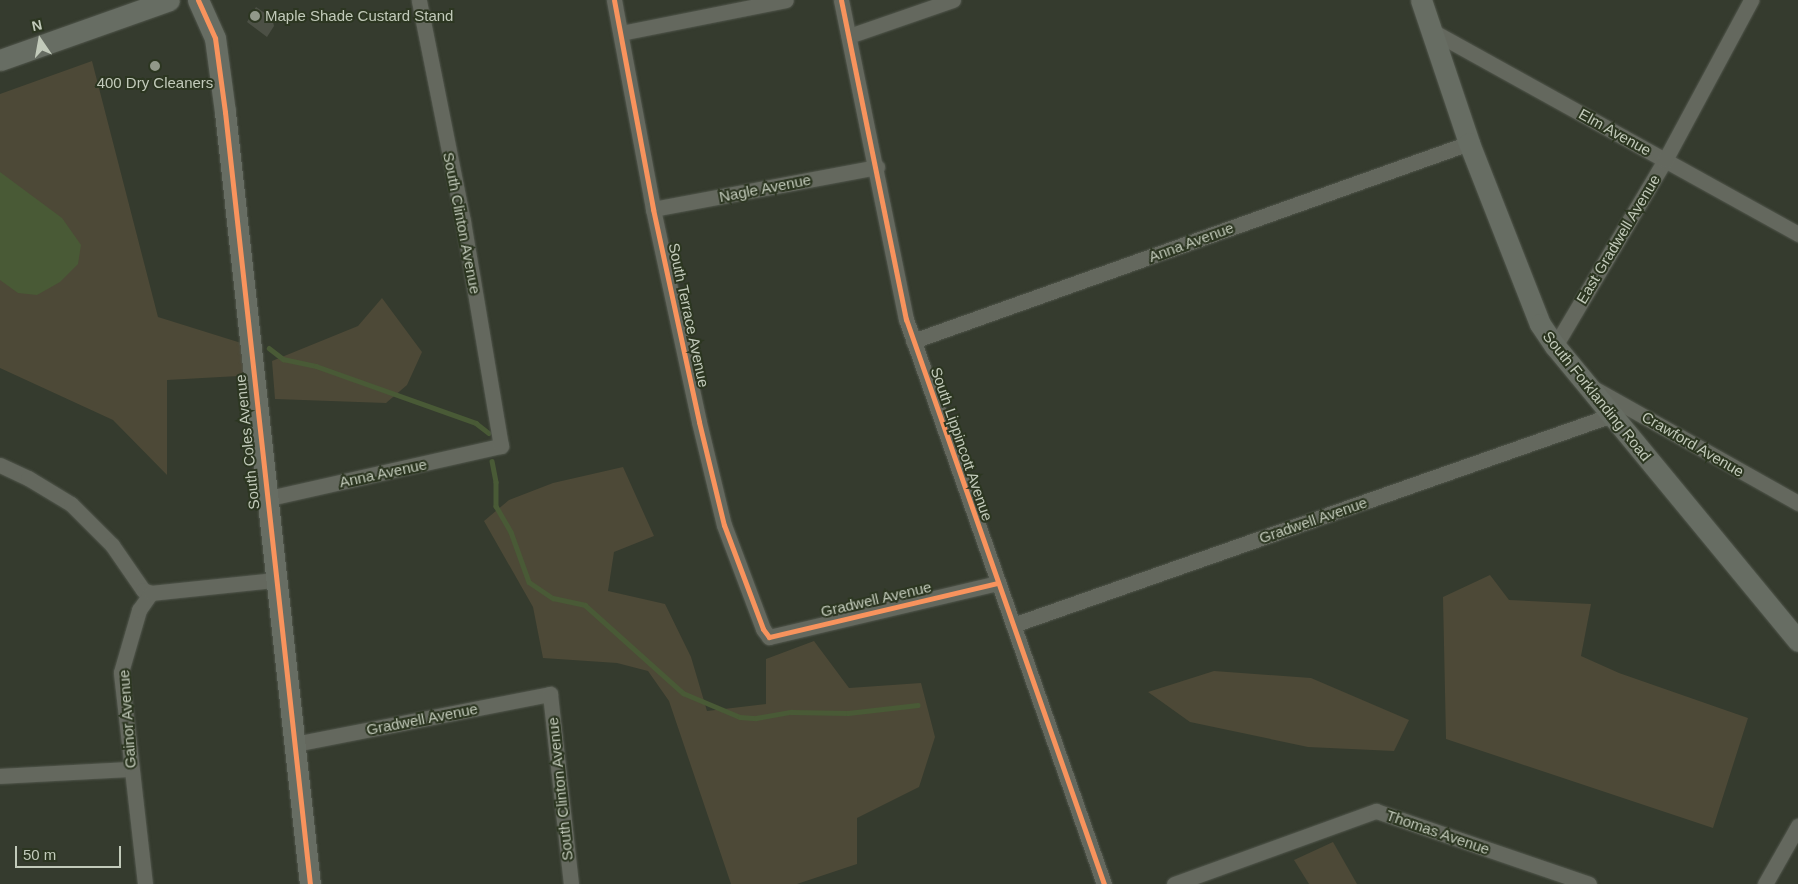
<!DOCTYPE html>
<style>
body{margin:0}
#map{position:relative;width:1798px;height:884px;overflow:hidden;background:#353b2e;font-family:Arial,sans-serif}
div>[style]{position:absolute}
.green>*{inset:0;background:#4d4937}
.water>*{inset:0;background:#495a36}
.stream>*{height:4.5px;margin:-2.25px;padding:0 2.25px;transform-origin:2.25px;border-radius:2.25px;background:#495a36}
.building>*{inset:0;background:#4c5045}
.roads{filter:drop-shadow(0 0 1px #51564c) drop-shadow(0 0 1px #51564c)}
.street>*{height:15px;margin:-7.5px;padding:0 7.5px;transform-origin:7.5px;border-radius:7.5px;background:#64685e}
.secondary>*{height:21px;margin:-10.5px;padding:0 10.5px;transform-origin:10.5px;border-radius:10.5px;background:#676d63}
.cycleway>*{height:5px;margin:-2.5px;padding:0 2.5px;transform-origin:2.5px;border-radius:2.5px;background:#f8935d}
.dots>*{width:14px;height:14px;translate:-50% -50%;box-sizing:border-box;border:2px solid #2c3621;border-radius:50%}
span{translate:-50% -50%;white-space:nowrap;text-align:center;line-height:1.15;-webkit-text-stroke:4px #2c3621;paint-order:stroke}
.poi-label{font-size:15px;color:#c2caba}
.left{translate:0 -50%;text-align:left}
.street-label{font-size:15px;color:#c2caba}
.north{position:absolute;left:15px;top:15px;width:50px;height:50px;-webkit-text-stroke:4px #2c3621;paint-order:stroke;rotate:348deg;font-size:14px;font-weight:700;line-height:20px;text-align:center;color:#c2caba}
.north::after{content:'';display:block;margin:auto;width:18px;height:22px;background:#c2caba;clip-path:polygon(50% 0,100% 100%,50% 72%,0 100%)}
.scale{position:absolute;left:15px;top:846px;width:106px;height:22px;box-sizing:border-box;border:2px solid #c2caba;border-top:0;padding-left:6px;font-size:15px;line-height:18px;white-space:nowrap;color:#c2caba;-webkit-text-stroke:4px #2c3621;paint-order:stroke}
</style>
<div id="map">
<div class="green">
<i style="clip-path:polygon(92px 61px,158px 317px,254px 347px,257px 375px,167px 380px,167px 475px,113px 420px,0 368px,0 94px)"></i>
<i style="clip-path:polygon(382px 298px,422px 352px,407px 385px,386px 403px,275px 399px,272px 361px,358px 326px)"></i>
<i style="clip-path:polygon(623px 467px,654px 536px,614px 552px,608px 591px,665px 604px,691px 657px,707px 711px,766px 704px,766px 659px,814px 641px,849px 688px,921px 683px,935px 737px,919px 787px,857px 818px,857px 864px,797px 884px,731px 884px,669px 701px,648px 671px,617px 663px,543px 658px,533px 607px,484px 521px,509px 500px,553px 483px)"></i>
<i style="clip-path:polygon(1490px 575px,1509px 600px,1591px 604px,1581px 656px,1619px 673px,1748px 718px,1713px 828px,1446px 739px,1443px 597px)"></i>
<i style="clip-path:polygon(1214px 671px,1311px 678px,1409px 720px,1394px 751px,1308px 747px,1190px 722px,1148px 692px)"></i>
<i style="clip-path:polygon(1333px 842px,1357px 884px,1309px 884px,1294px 860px)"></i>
</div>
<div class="water">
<i style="clip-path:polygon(0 172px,62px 218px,81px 245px,78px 264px,60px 282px,37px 295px,18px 293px,0 280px)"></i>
</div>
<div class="stream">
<i style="left:269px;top:348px;width:18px;rotate:38deg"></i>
<i style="left:283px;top:359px;width:34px;rotate:12deg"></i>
<i style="left:316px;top:366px;width:170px;rotate:19.6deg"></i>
<i style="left:476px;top:423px;width:16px;rotate:38deg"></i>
<i style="left:492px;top:461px;width:21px;rotate:79deg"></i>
<i style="left:496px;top:482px;width:24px;rotate:90deg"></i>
<i style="left:496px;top:506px;width:30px;rotate:60deg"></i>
<i style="left:511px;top:532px;width:53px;rotate:70.2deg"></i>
<i style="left:529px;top:582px;width:29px;rotate:34deg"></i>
<i style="left:553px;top:598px;width:33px;rotate:12deg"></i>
<i style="left:585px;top:605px;width:132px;rotate:41.9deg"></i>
<i style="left:683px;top:693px;width:62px;rotate:22.8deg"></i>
<i style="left:740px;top:717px;width:16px;rotate:4deg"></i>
<i style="left:756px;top:718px;width:36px;rotate:-10deg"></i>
<i style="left:791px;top:712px;width:57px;rotate:1deg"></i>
<i style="left:848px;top:713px;width:70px;rotate:-6.5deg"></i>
</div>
<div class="building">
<i style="clip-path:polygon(256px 7px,272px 18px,274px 26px,267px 37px,247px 22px)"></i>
</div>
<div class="roads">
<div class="street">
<i style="left:614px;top:0;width:213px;rotate:79.4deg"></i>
<i style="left:653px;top:209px;width:218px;rotate:77.8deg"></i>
<i style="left:699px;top:422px;width:106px;rotate:76.4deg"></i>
<i style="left:724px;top:525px;width:111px;rotate:69.4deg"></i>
<i style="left:763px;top:629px;width:10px;rotate:53deg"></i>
<i style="left:769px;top:637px;width:235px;rotate:-13.3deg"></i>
<i style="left:841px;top:0;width:326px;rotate:78.5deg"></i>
<i style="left:906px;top:319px;width:599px;rotate:70.69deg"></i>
<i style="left:1432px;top:31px;width:419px;rotate:29deg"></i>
<i style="left:621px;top:33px;width:168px;rotate:-11.3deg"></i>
<i style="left:849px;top:36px;width:110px;rotate:-19.1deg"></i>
<i style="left:653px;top:209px;width:228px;rotate:-10.6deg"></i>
<i style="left:913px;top:341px;width:590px;rotate:-19.6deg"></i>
<i style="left:1555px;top:346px;width:216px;rotate:-59.4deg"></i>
<i style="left:1665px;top:160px;width:182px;rotate:-61.7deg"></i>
<i style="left:1595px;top:389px;width:233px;rotate:29.3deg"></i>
<i style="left:0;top:465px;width:31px;rotate:25deg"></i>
<i style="left:28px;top:478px;width:50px;rotate:31.2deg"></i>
<i style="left:71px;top:504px;width:58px;rotate:45deg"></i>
<i style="left:112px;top:545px;width:55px;rotate:55.4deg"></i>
<i style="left:143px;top:590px;width:9px;rotate:21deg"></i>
<i style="left:265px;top:499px;width:242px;rotate:-12.7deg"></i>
<i style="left:501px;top:446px;width:228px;rotate:-99.6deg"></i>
<i style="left:463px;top:221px;width:225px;rotate:-101.3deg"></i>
<i style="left:1013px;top:625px;width:635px;rotate:-19.32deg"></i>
<i style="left:295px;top:744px;width:260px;rotate:-11.1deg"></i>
<i style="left:550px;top:694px;width:191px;rotate:83.7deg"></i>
<i style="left:0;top:776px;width:131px;rotate:-3.1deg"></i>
<i style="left:145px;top:884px;width:213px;rotate:-96.5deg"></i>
<i style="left:121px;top:672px;width:65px;rotate:-73.8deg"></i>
<i style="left:139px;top:610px;width:21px;rotate:-55deg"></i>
<i style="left:151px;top:593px;width:125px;rotate:-6deg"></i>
<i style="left:1174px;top:884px;width:215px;rotate:-19.9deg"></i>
<i style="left:1376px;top:811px;width:225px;rotate:18.9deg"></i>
<i style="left:1765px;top:884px;width:67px;rotate:-60.4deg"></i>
</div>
<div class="secondary">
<i style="left:198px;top:0;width:42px;rotate:65.9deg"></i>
<i style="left:215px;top:38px;width:75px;rotate:82.3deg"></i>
<i style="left:225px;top:112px;width:777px;rotate:83.72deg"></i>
<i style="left:1421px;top:0;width:151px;rotate:71.4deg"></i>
<i style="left:1469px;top:143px;width:194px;rotate:68.6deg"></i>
<i style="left:1540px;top:324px;width:27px;rotate:56deg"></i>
<i style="left:1555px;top:346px;width:382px;rotate:50.5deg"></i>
<i style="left:0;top:60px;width:179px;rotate:-19.5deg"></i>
</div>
</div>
<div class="cycleway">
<i style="left:198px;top:0;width:42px;rotate:65.9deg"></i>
<i style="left:215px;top:38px;width:75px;rotate:82.3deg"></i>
<i style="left:225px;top:112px;width:777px;rotate:83.72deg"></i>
<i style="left:614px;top:0;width:213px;rotate:79.4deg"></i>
<i style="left:653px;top:209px;width:218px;rotate:77.8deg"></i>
<i style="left:699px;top:422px;width:106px;rotate:76.4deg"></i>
<i style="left:724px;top:525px;width:111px;rotate:69.4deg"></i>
<i style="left:763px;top:629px;width:10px;rotate:53deg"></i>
<i style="left:769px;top:637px;width:235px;rotate:-13.3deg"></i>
<i style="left:841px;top:0;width:326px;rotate:78.5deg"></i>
<i style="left:906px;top:319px;width:599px;rotate:70.69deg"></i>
</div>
<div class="dots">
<i style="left:255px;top:16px;background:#919889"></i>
<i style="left:155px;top:66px;background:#919889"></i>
</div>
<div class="poi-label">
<span class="left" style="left:265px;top:16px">Maple Shade Custard Stand</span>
<span style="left:155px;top:83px">400 Dry Cleaners</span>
</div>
<div class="street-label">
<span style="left:1615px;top:132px;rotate:29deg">Elm Avenue</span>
<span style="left:765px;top:188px;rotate:-11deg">Nagle Avenue</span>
<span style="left:462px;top:223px;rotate:79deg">South Clinton Avenue</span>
<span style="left:1618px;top:239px;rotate:-59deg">East Gradwell Avenue</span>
<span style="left:1191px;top:242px;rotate:-20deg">Anna Avenue</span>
<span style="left:689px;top:315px;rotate:78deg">South Terrace Avenue</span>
<span style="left:1597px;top:396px;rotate:51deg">South Forklanding Road</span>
<span style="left:247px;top:442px;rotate:-96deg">South Coles Avenue</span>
<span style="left:962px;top:444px;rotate:71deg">South Lippincott Avenue</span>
<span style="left:1693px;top:444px;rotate:30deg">Crawford Avenue</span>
<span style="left:383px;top:473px;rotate:-12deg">Anna Avenue</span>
<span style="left:1313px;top:520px;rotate:-19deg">Gradwell Avenue</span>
<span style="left:876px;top:599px;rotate:-13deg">Gradwell Avenue</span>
<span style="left:127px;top:719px;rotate:-94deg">Gainor Avenue</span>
<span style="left:422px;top:719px;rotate:-11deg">Gradwell Avenue</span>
<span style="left:560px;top:789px;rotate:-96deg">South Clinton Avenue</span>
<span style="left:1438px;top:832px;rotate:19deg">Thomas Avenue</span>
</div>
<div class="north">N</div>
<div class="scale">50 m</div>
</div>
